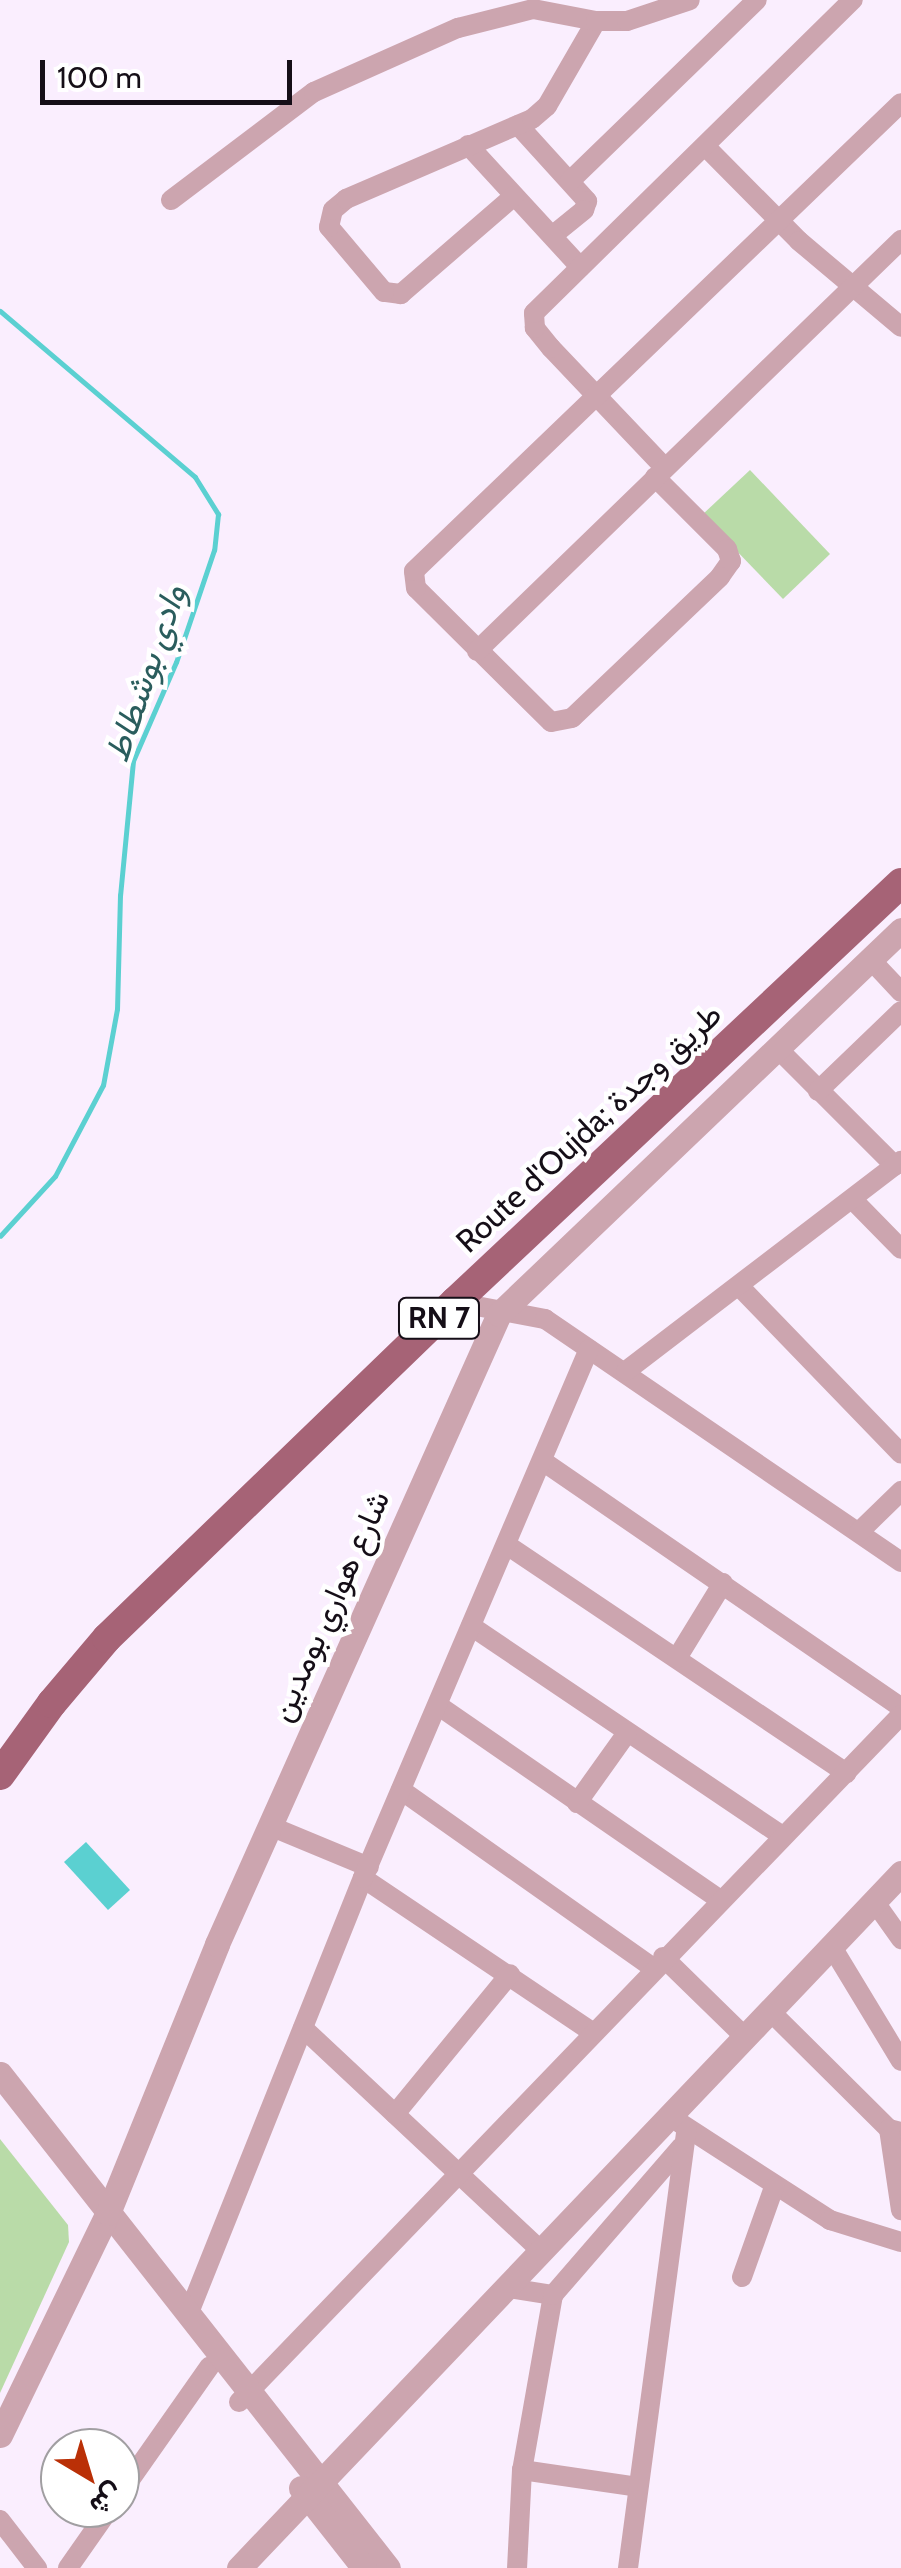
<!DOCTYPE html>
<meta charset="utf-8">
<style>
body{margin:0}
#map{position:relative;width:901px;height:2568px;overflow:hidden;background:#faeefe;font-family:Cabin,Vazirmatn,sans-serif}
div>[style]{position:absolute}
.green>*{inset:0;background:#b9dba8}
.water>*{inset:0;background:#5bd0d1}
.stream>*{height:5px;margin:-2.5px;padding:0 2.5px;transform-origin:2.5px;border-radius:2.5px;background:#5bd0d1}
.minor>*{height:20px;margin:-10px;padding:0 10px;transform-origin:10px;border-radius:10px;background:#cca5af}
.tertiary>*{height:25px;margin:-12.5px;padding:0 12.5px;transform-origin:12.5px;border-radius:12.5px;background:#cca5af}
.primary>*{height:30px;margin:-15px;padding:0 15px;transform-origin:15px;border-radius:15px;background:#a66376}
span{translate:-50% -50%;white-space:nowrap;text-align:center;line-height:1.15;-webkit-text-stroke:9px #fff;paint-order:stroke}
.shield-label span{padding:2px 8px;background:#fff;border:2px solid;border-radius:8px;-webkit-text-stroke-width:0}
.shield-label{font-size:30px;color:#150e17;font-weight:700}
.street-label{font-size:32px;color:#150e17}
.water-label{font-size:35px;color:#2a5d5d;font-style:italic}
.north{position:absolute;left:40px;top:2428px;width:100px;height:100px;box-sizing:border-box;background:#fff;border:2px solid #a19fa2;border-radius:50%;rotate:142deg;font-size:28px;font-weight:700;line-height:40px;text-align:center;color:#150e17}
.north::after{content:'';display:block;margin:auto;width:35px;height:45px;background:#ba3007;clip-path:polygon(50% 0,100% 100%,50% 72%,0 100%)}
.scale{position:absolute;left:40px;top:60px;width:252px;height:45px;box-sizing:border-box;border:5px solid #150e17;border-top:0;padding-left:12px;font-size:30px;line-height:35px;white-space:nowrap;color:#150e17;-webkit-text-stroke:8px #fff;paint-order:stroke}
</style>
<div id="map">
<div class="green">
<i style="clip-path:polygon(750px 470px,830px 554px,783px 599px,702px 515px)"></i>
<i style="clip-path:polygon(0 2139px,68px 2225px,69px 2242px,0 2393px)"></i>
</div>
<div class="water">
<i style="clip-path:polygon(86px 1842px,130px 1890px,108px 1910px,64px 1862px)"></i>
</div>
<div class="stream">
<i style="left:0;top:311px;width:256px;rotate:40.4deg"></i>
<i style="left:195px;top:477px;width:44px;rotate:58.1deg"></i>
<i style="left:218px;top:514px;width:36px;rotate:96deg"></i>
<i style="left:214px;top:550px;width:118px;rotate:108.7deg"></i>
<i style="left:176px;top:662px;width:108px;rotate:113.5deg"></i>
<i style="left:133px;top:761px;width:135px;rotate:95.5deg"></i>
<i style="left:120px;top:895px;width:114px;rotate:91.5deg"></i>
<i style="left:117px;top:1009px;width:77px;rotate:100.4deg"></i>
<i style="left:103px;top:1085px;width:103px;rotate:117.8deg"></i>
<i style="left:55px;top:1176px;width:81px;rotate:132.5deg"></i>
</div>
<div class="minor">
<i style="left:518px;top:125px;width:103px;rotate:47.8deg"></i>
<i style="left:587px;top:201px;width:9px;rotate:108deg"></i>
<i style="left:584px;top:210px;width:40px;rotate:141deg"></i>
<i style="left:468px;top:145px;width:166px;rotate:47.4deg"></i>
<i style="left:706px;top:147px;width:132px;rotate:45.3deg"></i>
<i style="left:799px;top:241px;width:133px;rotate:40.1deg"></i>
<i style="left:570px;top:181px;width:260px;rotate:-44.1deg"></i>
<i style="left:514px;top:196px;width:150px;rotate:139.1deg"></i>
<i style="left:401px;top:294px;width:17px;rotate:-173deg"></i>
<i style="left:384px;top:292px;width:85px;rotate:-130.2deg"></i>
<i style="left:329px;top:227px;width:17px;rotate:-77deg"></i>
<i style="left:333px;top:210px;width:17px;rotate:-40deg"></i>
<i style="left:346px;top:199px;width:202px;rotate:-23.3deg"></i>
<i style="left:532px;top:119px;width:20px;rotate:-41deg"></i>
<i style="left:547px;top:106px;width:98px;rotate:-60deg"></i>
<i style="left:171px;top:200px;width:179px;rotate:-37.1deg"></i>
<i style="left:314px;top:92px;width:158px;rotate:-24deg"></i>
<i style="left:458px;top:28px;width:77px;rotate:-14.2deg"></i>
<i style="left:533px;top:9px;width:64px;rotate:10.8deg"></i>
<i style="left:596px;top:21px;width:31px"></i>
<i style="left:627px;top:21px;width:66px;rotate:-18.4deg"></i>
<i style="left:665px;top:468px;width:166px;rotate:-133.5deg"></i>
<i style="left:551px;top:348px;width:26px;rotate:-129deg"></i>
<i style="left:535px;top:328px;width:15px;rotate:-94deg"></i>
<i style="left:534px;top:313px;width:447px;rotate:-44.5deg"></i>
<i style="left:655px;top:477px;width:102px;rotate:45deg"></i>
<i style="left:727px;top:549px;width:13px;rotate:72deg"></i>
<i style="left:731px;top:561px;width:19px;rotate:125deg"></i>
<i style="left:720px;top:577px;width:204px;rotate:136.4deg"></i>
<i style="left:572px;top:718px;width:21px;rotate:169deg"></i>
<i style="left:551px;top:722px;width:190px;rotate:-135.2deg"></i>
<i style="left:416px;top:588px;width:17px;rotate:-97deg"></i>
<i style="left:414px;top:571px;width:675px;rotate:-43.86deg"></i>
<i style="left:477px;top:651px;width:591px;rotate:-44.11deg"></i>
<i style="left:871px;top:960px;width:44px;rotate:46.8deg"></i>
<i style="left:778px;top:1049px;width:165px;rotate:45deg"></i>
<i style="left:818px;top:1091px;width:115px;rotate:-43.9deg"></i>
<i style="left:854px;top:1201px;width:67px;rotate:45.6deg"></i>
<i style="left:739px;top:1286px;width:233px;rotate:46deg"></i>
<i style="left:455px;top:1302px;width:92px;rotate:10.7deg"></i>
<i style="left:545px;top:1319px;width:431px;rotate:34.3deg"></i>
<i style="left:626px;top:1371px;width:346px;rotate:-37.4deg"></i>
<i style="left:544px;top:1462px;width:433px;rotate:34.5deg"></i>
<i style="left:859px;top:1532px;width:59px;rotate:-44.3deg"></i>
<i style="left:507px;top:1545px;width:409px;rotate:33.9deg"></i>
<i style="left:471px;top:1626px;width:374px;rotate:34deg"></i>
<i style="left:677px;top:1658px;width:88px;rotate:-58.5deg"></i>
<i style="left:439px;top:1706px;width:340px;rotate:34.6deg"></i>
<i style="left:401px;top:1790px;width:309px;rotate:35.2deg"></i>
<i style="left:577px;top:1803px;width:86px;rotate:-54.5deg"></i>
<i style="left:270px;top:1826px;width:107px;rotate:22.5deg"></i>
<i style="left:363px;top:1878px;width:276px;rotate:33.9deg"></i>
<i style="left:874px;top:1901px;width:47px;rotate:54.6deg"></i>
<i style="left:832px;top:1947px;width:133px;rotate:58.8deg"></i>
<i style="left:663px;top:1957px;width:115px;rotate:44.3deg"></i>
<i style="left:770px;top:2011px;width:168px;rotate:44.8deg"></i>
<i style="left:889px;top:2129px;width:12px;rotate:14deg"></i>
<i style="left:303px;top:2028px;width:326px;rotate:43.1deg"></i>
<i style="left:395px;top:2114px;width:181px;rotate:-50.6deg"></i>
<i style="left:680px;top:2123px;width:179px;rotate:32.9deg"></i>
<i style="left:830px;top:2220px;width:74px;rotate:17.2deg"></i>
<i style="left:889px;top:2129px;width:82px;rotate:81.6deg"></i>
<i style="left:742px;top:2277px;width:96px;rotate:-70.4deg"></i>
<i style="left:508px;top:2288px;width:46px;rotate:8.8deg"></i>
<i style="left:553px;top:2295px;width:178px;rotate:100deg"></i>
<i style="left:522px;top:2470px;width:98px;rotate:92.9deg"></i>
<i style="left:553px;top:2295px;width:196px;rotate:-49.1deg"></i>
<i style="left:188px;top:2315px;width:471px;rotate:-68.2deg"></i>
<i style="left:363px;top:1878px;width:575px;rotate:-66.87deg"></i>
<i style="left:239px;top:2402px;width:954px;rotate:-46.06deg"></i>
<i style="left:522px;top:2470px;width:117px;rotate:8.3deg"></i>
<i style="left:120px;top:2494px;width:156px;rotate:-54.9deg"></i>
<i style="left:0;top:2520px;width:61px;rotate:52.4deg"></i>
<i style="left:68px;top:2568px;width:73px;rotate:-55deg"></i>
<i style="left:628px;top:2568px;width:444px;rotate:-82.4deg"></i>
</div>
<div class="tertiary">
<i style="left:0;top:2074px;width:628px;rotate:51.85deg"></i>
<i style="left:0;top:2435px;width:247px;rotate:-64.1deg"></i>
<i style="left:108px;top:2213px;width:290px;rotate:-67.9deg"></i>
<i style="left:217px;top:1944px;width:690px;rotate:-65.89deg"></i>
<i style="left:499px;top:1314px;width:556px;rotate:-43.69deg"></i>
<i style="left:301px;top:2488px;width:102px;rotate:51.8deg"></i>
<i style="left:239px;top:2568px;width:960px;rotate:-46.39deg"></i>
</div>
<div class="primary">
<i style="left:0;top:1775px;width:89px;rotate:-54.2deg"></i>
<i style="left:52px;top:1703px;width:85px;rotate:-49.8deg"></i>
<i style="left:107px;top:1638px;width:484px;rotate:-44deg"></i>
<i style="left:455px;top:1302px;width:612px;rotate:-43.21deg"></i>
</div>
<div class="shield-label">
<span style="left:439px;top:1318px">RN 7</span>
</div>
<div class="street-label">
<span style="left:589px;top:1128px;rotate:-43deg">Route d'Oujda; طريق وجدة</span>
<span style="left:330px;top:1606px;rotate:-66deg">شارع هواري بومدين</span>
</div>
<div class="water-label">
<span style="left:145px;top:673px;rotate:-71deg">وادي بوشطاط</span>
</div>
<div class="north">ش</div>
<div class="scale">100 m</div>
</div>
